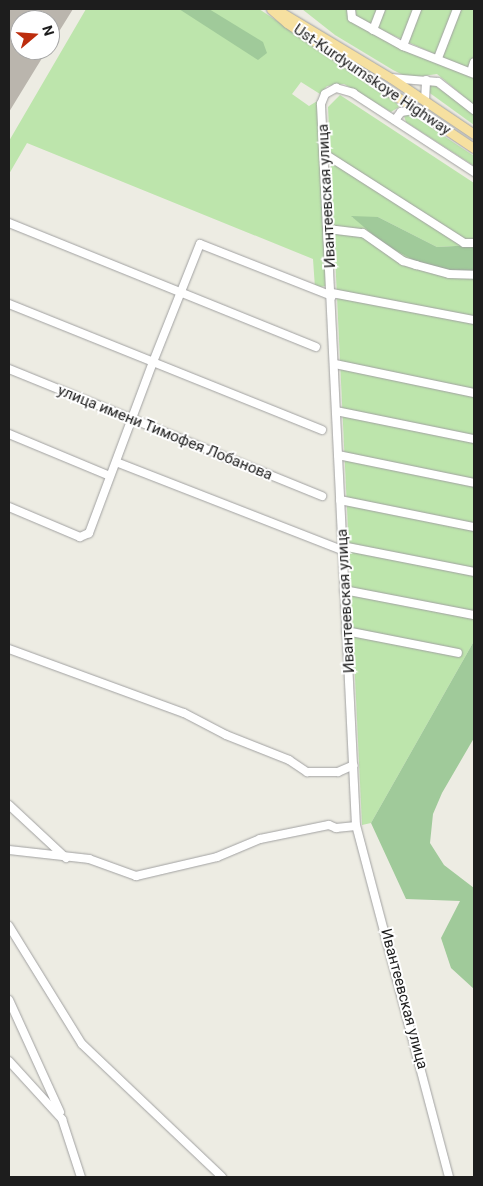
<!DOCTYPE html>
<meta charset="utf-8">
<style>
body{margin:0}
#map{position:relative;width:483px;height:1186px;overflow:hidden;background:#edece3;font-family:Roboto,sans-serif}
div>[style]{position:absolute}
.grass>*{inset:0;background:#bde5ac}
.forest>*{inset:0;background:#a0ca9a}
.building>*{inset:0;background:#bab5ad}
.roads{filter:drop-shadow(0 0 1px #a1a1a1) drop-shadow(0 0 1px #a1a1a1)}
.minor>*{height:8px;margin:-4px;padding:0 4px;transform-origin:4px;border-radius:4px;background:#fff}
.major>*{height:9px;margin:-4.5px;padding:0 4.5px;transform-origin:4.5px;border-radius:4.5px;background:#f6e0a0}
span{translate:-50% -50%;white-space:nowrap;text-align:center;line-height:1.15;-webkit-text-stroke:4px #fff;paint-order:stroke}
.street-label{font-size:15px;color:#1d1d1d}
.frame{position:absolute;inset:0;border:10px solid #1d1d1d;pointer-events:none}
.north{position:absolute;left:10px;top:10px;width:50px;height:50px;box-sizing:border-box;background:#fff;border:1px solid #a5a5a5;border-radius:50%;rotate:72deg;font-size:14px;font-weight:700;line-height:20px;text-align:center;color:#1d1d1d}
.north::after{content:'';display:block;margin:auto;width:18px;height:22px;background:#bd2d0d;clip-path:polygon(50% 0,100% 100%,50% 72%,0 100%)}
</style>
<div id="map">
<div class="grass">
<i style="clip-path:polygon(86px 9px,259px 9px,393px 98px,399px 107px,391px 112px,344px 84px,327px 86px,320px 94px,301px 82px,292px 94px,309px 106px,319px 100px,326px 286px,315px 288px,313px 259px,27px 143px,9px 174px,9px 141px)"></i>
<i style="clip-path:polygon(302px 9px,349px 9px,350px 20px,402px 50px,474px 76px,474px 105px,437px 74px,409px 78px,393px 70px,335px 35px)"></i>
<i style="clip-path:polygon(355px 9px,474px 9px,474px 72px,366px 23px,356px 16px)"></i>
<i style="clip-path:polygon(431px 83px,474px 113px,474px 125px,427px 91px)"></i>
<i style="clip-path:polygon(340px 95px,474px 183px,474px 245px,437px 247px,378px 217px,352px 217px,474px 273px,474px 641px,371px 823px,362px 825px,328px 107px)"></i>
<i style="clip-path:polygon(408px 112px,474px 156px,474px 166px,406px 122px,404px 116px)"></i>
</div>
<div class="forest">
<i style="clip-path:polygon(179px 9px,209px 9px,263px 42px,267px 53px,258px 60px)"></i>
<i style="clip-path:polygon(351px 216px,378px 217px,437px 247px,474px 245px,474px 273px,430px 269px,384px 244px)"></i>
<i style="clip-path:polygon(474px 641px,474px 738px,442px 793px,433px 814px,430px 843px,444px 865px,474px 888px,474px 989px,451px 968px,441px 938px,460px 901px,406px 899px,371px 823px)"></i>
</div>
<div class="building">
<i style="clip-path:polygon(9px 9px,73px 9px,50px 46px,50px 20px,20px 20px,20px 50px,47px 50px,9px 112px)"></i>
</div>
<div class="roads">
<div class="minor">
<i style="left:351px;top:9px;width:9px;rotate:84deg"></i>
<i style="left:352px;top:18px;width:58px;rotate:28.8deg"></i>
<i style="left:403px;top:46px;width:76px;rotate:21.5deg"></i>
<i style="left:373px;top:30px;width:22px;rotate:-69deg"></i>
<i style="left:403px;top:46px;width:40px;rotate:-69deg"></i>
<i style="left:438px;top:58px;width:53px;rotate:-68.8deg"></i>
<i style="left:471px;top:72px;width:10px;rotate:-73deg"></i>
<i style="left:391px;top:78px;width:47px;rotate:4.9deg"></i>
<i style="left:438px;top:82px;width:46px;rotate:37.9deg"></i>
<i style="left:425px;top:101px;width:21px;rotate:-87deg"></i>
<i style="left:395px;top:120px;width:10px;rotate:-53deg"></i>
<i style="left:401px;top:112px;width:18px;rotate:-9deg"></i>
<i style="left:325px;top:154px;width:165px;rotate:32.6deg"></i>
<i style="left:464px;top:243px;width:10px"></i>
<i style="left:9px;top:223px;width:331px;rotate:22deg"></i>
<i style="left:328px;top:229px;width:35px;rotate:7deg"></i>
<i style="left:363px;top:233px;width:49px;rotate:35deg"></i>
<i style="left:403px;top:261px;width:14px;rotate:17deg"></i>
<i style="left:416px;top:265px;width:34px;rotate:15deg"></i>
<i style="left:449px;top:274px;width:25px;rotate:2deg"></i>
<i style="left:332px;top:293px;width:145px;rotate:10.8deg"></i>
<i style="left:9px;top:304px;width:155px;rotate:21.9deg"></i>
<i style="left:153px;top:362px;width:183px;rotate:110.5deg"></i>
<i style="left:89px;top:533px;width:10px;rotate:156deg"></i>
<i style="left:80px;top:537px;width:77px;rotate:-157.1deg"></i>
<i style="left:335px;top:364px;width:142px;rotate:11.8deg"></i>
<i style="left:9px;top:369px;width:338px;rotate:22.1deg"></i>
<i style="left:336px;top:411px;width:141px;rotate:11.5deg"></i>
<i style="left:322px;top:430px;width:182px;rotate:-158.1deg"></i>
<i style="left:153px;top:362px;width:127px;rotate:-68.3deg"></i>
<i style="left:200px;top:244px;width:142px;rotate:21.5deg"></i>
<i style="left:9px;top:434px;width:109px;rotate:22.6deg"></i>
<i style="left:338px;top:455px;width:139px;rotate:11.6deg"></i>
<i style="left:116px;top:462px;width:243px;rotate:21.3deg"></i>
<i style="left:340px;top:500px;width:137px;rotate:11.4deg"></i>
<i style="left:342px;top:546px;width:135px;rotate:11.1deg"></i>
<i style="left:344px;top:590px;width:132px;rotate:10.9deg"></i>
<i style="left:346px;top:631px;width:114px;rotate:11.1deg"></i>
<i style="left:9px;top:649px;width:186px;rotate:20.1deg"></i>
<i style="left:184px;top:713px;width:47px;rotate:27.6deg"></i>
<i style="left:226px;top:735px;width:68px;rotate:21.6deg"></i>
<i style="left:289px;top:760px;width:22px;rotate:34deg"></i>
<i style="left:307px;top:772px;width:31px"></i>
<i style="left:338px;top:772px;width:17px;rotate:-24deg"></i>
<i style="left:9px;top:805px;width:78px;rotate:42.9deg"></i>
<i style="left:9px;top:850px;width:81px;rotate:6.4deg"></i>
<i style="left:89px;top:859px;width:50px;rotate:19.9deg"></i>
<i style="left:136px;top:876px;width:83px;rotate:-13.2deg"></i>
<i style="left:217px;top:857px;width:47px;rotate:-22.7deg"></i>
<i style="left:260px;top:839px;width:70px;rotate:-11.5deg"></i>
<i style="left:329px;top:825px;width:8px;rotate:23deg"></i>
<i style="left:336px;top:828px;width:20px;rotate:-6deg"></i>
<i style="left:9px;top:926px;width:139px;rotate:58.3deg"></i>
<i style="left:82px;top:1044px;width:193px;rotate:43.5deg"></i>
<i style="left:9px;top:1000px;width:123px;rotate:65.5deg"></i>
<i style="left:9px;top:1061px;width:79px;rotate:47.6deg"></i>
<i style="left:62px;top:1119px;width:61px;rotate:71.9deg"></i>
<i style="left:449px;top:1177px;width:363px;rotate:-104.8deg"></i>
<i style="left:356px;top:826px;width:723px;rotate:-92.78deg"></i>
<i style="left:321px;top:104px;width:11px;rotate:-68deg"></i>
<i style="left:325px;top:94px;width:13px;rotate:-29deg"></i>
<i style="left:336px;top:88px;width:18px;rotate:16deg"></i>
<i style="left:353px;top:93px;width:145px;rotate:33.1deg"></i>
</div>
<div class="major">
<i style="left:271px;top:9px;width:21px;rotate:41deg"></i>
<i style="left:287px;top:23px;width:225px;rotate:33.8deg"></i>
<i style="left:276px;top:9px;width:134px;rotate:31deg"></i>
<i style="left:391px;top:78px;width:100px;rotate:34deg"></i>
</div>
</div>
<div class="street-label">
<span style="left:372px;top:80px;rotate:34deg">Ust-Kurdyumskoye Highway</span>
<span style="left:327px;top:196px;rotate:-93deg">Ивантеевская улица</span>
<span style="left:165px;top:433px;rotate:22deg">улица имени Тимофея Лобанова</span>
<span style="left:346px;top:601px;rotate:-93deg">Ивантеевская улица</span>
<span style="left:404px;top:999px;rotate:75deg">Ивантеевская улица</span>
</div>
<div class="frame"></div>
<div class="north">N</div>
</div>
